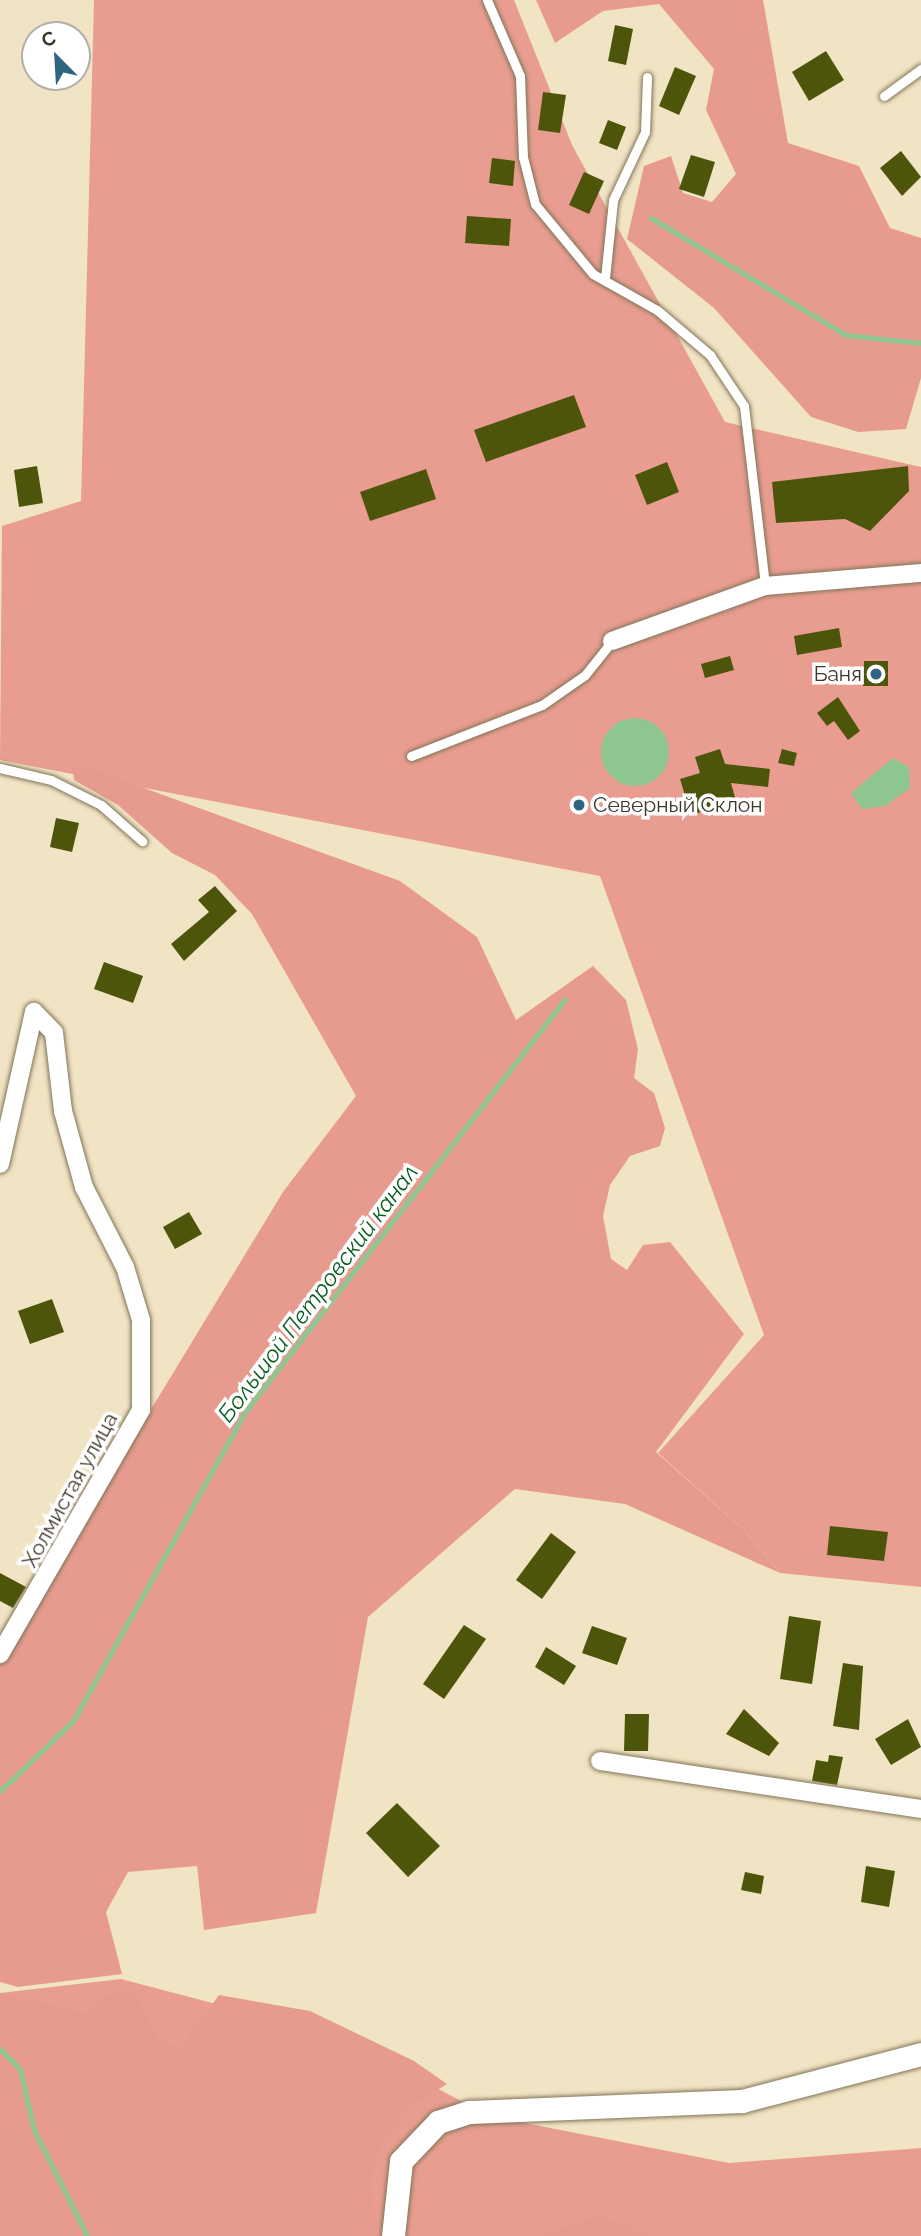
<!DOCTYPE html>
<meta charset="utf-8">
<style>
body{margin:0}
#map{position:relative;width:921px;height:2236px;overflow:hidden;background:#f1e4c4;font-family:Raleway,sans-serif}
div>[style]{position:absolute}
.green>*{inset:0;background:#e99d90}
.forest>*{inset:0;background:#e79b8f}
.water>*{inset:0;background:#8ec591}
.round{border-radius:50%}
.stream>*{height:5px;margin:-2.5px;padding:0 2.5px;transform-origin:2.5px;border-radius:2.5px;background:#8ec591}
.building>*{inset:0;background:#4c550a}
.roads{filter:drop-shadow(0 0 2px #817559) drop-shadow(0 0 2px #817559)}
.service>*{height:9px;margin:-4.5px;padding:0 4.5px;transform-origin:4.5px;border-radius:4.5px;background:#fff}
.minor>*{height:18px;margin:-9px;padding:0 9px;transform-origin:9px;border-radius:9px;background:#fff}
.tertiary>*{height:23px;margin:-11.5px;padding:0 11.5px;transform-origin:11.5px;border-radius:11.5px;background:#fff}
.dots>*{width:19px;height:19px;translate:-50% -50%;box-sizing:border-box;border:4px solid #fff;border-radius:50%}
span{translate:-50% -50%;white-space:nowrap;text-align:center;line-height:1.15;-webkit-text-stroke:7px #fff;paint-order:stroke}
.poi-label{font-size:21px;color:#3d372b}
.right{translate:-100% -50%;text-align:right}
.left{translate:0 -50%;text-align:left}
.street-label{font-size:21px;color:#3d372b}
.water-label{font-size:23px;color:#075e1d;font-style:italic}
.north{position:absolute;left:21px;top:21px;width:70px;height:70px;box-sizing:border-box;background:#fff;border:2px solid #b1afaa;border-radius:50%;rotate:336deg;font-size:19px;font-weight:700;line-height:28px;text-align:center;color:#3d372b}
.north::after{content:'';display:block;margin:auto;width:24px;height:32px;background:#2f6580;clip-path:polygon(50% 0,100% 100%,50% 72%,0 100%)}
</style>
<div id="map">
<div class="green">
<i style="clip-path:polygon(94px 0,514px 0,572px 145px,725px 422px,921px 467px,921px 1587px,780px 1573px,744px 1530px,658px 1453px,764px 1335px,600px 876px,0 760px,2px 526px,81px 501px)"></i>
<i style="clip-path:polygon(121px 1979px,341px 2037px,489px 2116px,729px 2163px,921px 2148px,921px 2236px,0 2236px,0 1993px)"></i>
</div>
<div class="forest">
<i style="clip-path:polygon(536px 0,763px 0,788px 143px,859px 166px,890px 228px,921px 238px,921px 378px,906px 429px,858px 432px,811px 417px,714px 308px,627px 239px,644px 166px,671px 156px,683px 193px,712px 202px,736px 174px,706px 110px,714px 69px,659px 4px,603px 11px,555px 43px)"></i>
<i style="clip-path:polygon(89px 768px,400px 881px,477px 937px,516px 1020px,593px 966px,626px 1000px,638px 1049px,634px 1078px,654px 1093px,665px 1128px,660px 1146px,630px 1156px,610px 1185px,603px 1216px,611px 1259px,627px 1270px,643px 1245px,670px 1242px,744px 1334px,656px 1452px,744px 1530px,780px 1573px,625px 1504px,515px 1489px,368px 1617px,316px 1913px,204px 1930px,197px 1866px,128px 1872px,106px 1912px,122px 1974px,18px 1987px,0 1982px,0 1658px,283px 1192px,356px 1096px,252px 914px,215px 875px,172px 853px,118px 805px,74px 780px,73px 771px)"></i>
<i style="clip-path:polygon(135px 1991px,159px 2041px,181px 2047px,219px 1995px,310px 2011px,414px 2061px,447px 2084px,414px 2104px,384px 2139px,371px 2177px,376px 2236px,0 2236px,0 1993px,85px 2013px,104px 1995px)"></i>
<i style="clip-path:polygon(599px 2216px,654px 2236px,545px 2236px,574px 2223px)"></i>
</div>
<div class="water">
<i class="round" style="left:601px;top:718px;width:68px;height:68px"></i>
<i style="clip-path:polygon(893px 758px,909px 767px,910px 788px,885px 806px,862px 809px,851px 793px)"></i>
</div>
<div class="stream">
<i style="left:651px;top:218px;width:227px;rotate:31deg"></i>
<i style="left:846px;top:335px;width:75px;rotate:6.1deg"></i>
<i style="left:0;top:1791px;width:101px;rotate:-43.8deg"></i>
<i style="left:73px;top:1721px;width:354px;rotate:-60.9deg"></i>
<i style="left:245px;top:1412px;width:522px;rotate:-52.23deg"></i>
<i style="left:0;top:2049px;width:28px;rotate:45deg"></i>
<i style="left:20px;top:2069px;width:63px;rotate:77.1deg"></i>
<i style="left:34px;top:2130px;width:119px;rotate:63.4deg"></i>
</div>
<div class="building">
<i style="clip-path:polygon(615px 25px,633px 29px,626px 65px,608px 61px)"></i>
<i style="clip-path:polygon(826px 51px,844px 80px,809px 101px,792px 72px)"></i>
<i style="clip-path:polygon(675px 67px,696px 76px,679px 115px,659px 106px)"></i>
<i style="clip-path:polygon(543px 92px,566px 95px,560px 133px,538px 130px)"></i>
<i style="clip-path:polygon(608px 120px,626px 127px,617px 150px,599px 143px)"></i>
<i style="clip-path:polygon(901px 151px,921px 177px,902px 196px,880px 168px)"></i>
<i style="clip-path:polygon(691px 155px,715px 162px,704px 197px,679px 189px)"></i>
<i style="clip-path:polygon(492px 158px,515px 161px,513px 186px,489px 183px)"></i>
<i style="clip-path:polygon(584px 172px,604px 181px,589px 214px,569px 205px)"></i>
<i style="clip-path:polygon(467px 216px,511px 219px,509px 246px,465px 243px)"></i>
<i style="clip-path:polygon(574px 395px,586px 427px,486px 462px,474px 430px)"></i>
<i style="clip-path:polygon(667px 462px,679px 492px,647px 505px,635px 475px)"></i>
<i style="clip-path:polygon(37px 466px,43px 503px,19px 507px,14px 470px)"></i>
<i style="clip-path:polygon(908px 466px,909px 491px,870px 531px,845px 519px,776px 523px,772px 482px)"></i>
<i style="clip-path:polygon(426px 469px,436px 499px,370px 521px,360px 492px)"></i>
<i style="clip-path:polygon(839px 628px,842px 647px,797px 655px,794px 636px)"></i>
<i style="clip-path:polygon(730px 656px,734px 670px,705px 678px,701px 664px)"></i>
<i style="clip-path:polygon(864px 661px,888px 661px,888px 686px,863px 686px)"></i>
<i style="clip-path:polygon(838px 697px,860px 731px,848px 740px,834px 721px,827px 726px,817px 713px)"></i>
<i style="clip-path:polygon(720px 749px,725px 764px,770px 769px,768px 787px,731px 783px,736px 801px,691px 815px,680px 779px,700px 773px,695px 757px)"></i>
<i style="clip-path:polygon(782px 749px,797px 753px,794px 766px,778px 763px)"></i>
<i style="clip-path:polygon(56px 818px,79px 823px,72px 852px,50px 847px)"></i>
<i style="clip-path:polygon(215px 886px,237px 911px,184px 961px,171px 944px,209px 912px,198px 900px)"></i>
<i style="clip-path:polygon(104px 962px,143px 976px,133px 1003px,94px 989px)"></i>
<i style="clip-path:polygon(189px 1212px,202px 1234px,175px 1249px,163px 1227px)"></i>
<i style="clip-path:polygon(52px 1299px,64px 1332px,30px 1344px,18px 1311px)"></i>
<i style="clip-path:polygon(830px 1526px,888px 1532px,884px 1561px,827px 1555px)"></i>
<i style="clip-path:polygon(551px 1533px,576px 1552px,542px 1599px,516px 1580px)"></i>
<i style="clip-path:polygon(0 1573px,26px 1587px,13px 1608px,0 1601px)"></i>
<i style="clip-path:polygon(789px 1616px,821px 1621px,812px 1684px,780px 1679px)"></i>
<i style="clip-path:polygon(464px 1625px,486px 1639px,444px 1699px,423px 1684px)"></i>
<i style="clip-path:polygon(592px 1626px,627px 1638px,617px 1665px,582px 1653px)"></i>
<i style="clip-path:polygon(546px 1647px,576px 1666px,564px 1685px,535px 1667px)"></i>
<i style="clip-path:polygon(843px 1663px,863px 1666px,859px 1730px,833px 1726px)"></i>
<i style="clip-path:polygon(744px 1709px,779px 1743px,769px 1756px,726px 1734px)"></i>
<i style="clip-path:polygon(625px 1714px,649px 1714px,648px 1751px,624px 1751px)"></i>
<i style="clip-path:polygon(908px 1719px,921px 1747px,891px 1765px,875px 1739px)"></i>
<i style="clip-path:polygon(829px 1755px,843px 1757px,837px 1785px,812px 1781px,816px 1760px,828px 1762px)"></i>
<i style="clip-path:polygon(397px 1803px,440px 1846px,408px 1877px,366px 1833px)"></i>
<i style="clip-path:polygon(866px 1866px,895px 1871px,889px 1907px,861px 1902px)"></i>
<i style="clip-path:polygon(745px 1872px,764px 1876px,761px 1894px,741px 1890px)"></i>
</div>
<div class="roads">
<div class="service">
<i style="left:487px;top:0;width:83px;rotate:66.5deg"></i>
<i style="left:520px;top:76px;width:81px;rotate:87.9deg"></i>
<i style="left:523px;top:157px;width:49px;rotate:75.7deg"></i>
<i style="left:535px;top:204px;width:91px;rotate:50.4deg"></i>
<i style="left:593px;top:274px;width:73px;rotate:29.4deg"></i>
<i style="left:657px;top:310px;width:70px;rotate:40.3deg"></i>
<i style="left:710px;top:355px;width:61px;rotate:56.3deg"></i>
<i style="left:744px;top:406px;width:181px;rotate:83.3deg"></i>
<i style="left:884px;top:96px;width:46px;rotate:-36.1deg"></i>
<i style="left:605px;top:278px;width:78px;rotate:-84.1deg"></i>
<i style="left:613px;top:200px;width:75px;rotate:-64.8deg"></i>
<i style="left:645px;top:132px;width:55px;rotate:-87.9deg"></i>
<i style="left:411px;top:756px;width:141px;rotate:-21.3deg"></i>
<i style="left:542px;top:705px;width:52px;rotate:-34.9deg"></i>
<i style="left:585px;top:675px;width:43px;rotate:-51.5deg"></i>
<i style="left:0;top:768px;width:52px;rotate:13.2deg"></i>
<i style="left:51px;top:780px;width:56px;rotate:26.6deg"></i>
<i style="left:101px;top:805px;width:55px;rotate:41.3deg"></i>
</div>
<div class="minor">
<i style="left:612px;top:641px;width:163px;rotate:-19.8deg"></i>
<i style="left:765px;top:586px;width:157px;rotate:-4.8deg"></i>
<i style="left:0;top:1164px;width:156px;rotate:-77.4deg"></i>
<i style="left:34px;top:1012px;width:29px;rotate:46deg"></i>
<i style="left:54px;top:1033px;width:79px;rotate:83.4deg"></i>
<i style="left:63px;top:1111px;width:79px;rotate:74.6deg"></i>
<i style="left:84px;top:1187px;width:90px;rotate:62.9deg"></i>
<i style="left:125px;top:1267px;width:55px;rotate:73.2deg"></i>
<i style="left:141px;top:1320px;width:90px;rotate:90deg"></i>
<i style="left:141px;top:1410px;width:282px;rotate:120deg"></i>
<i style="left:600px;top:1761px;width:325px;rotate:8.5deg"></i>
</div>
<div class="tertiary">
<i style="left:393px;top:2236px;width:75px;rotate:-83.9deg"></i>
<i style="left:401px;top:2161px;width:54px;rotate:-46.5deg"></i>
<i style="left:438px;top:2122px;width:33px;rotate:-18deg"></i>
<i style="left:469px;top:2112px;width:273px;rotate:-2.3deg"></i>
<i style="left:742px;top:2101px;width:185px;rotate:-14.7deg"></i>
</div>
</div>
<div class="dots">
<i style="left:876px;top:674px;background:#2f6580"></i>
<i style="left:579px;top:805px;background:#2f6580"></i>
</div>
<div class="poi-label">
<span class="right" style="left:862px;top:674px">Баня</span>
<span class="left" style="left:593px;top:805px">Северный Склон</span>
</div>
<div class="street-label">
<span style="left:70px;top:1490px;rotate:-61deg">Холмистая улица</span>
</div>
<div class="water-label">
<span style="left:318px;top:1293px;rotate:-53deg">Большой Петровский канал</span>
</div>
<div class="north">С</div>
</div>
